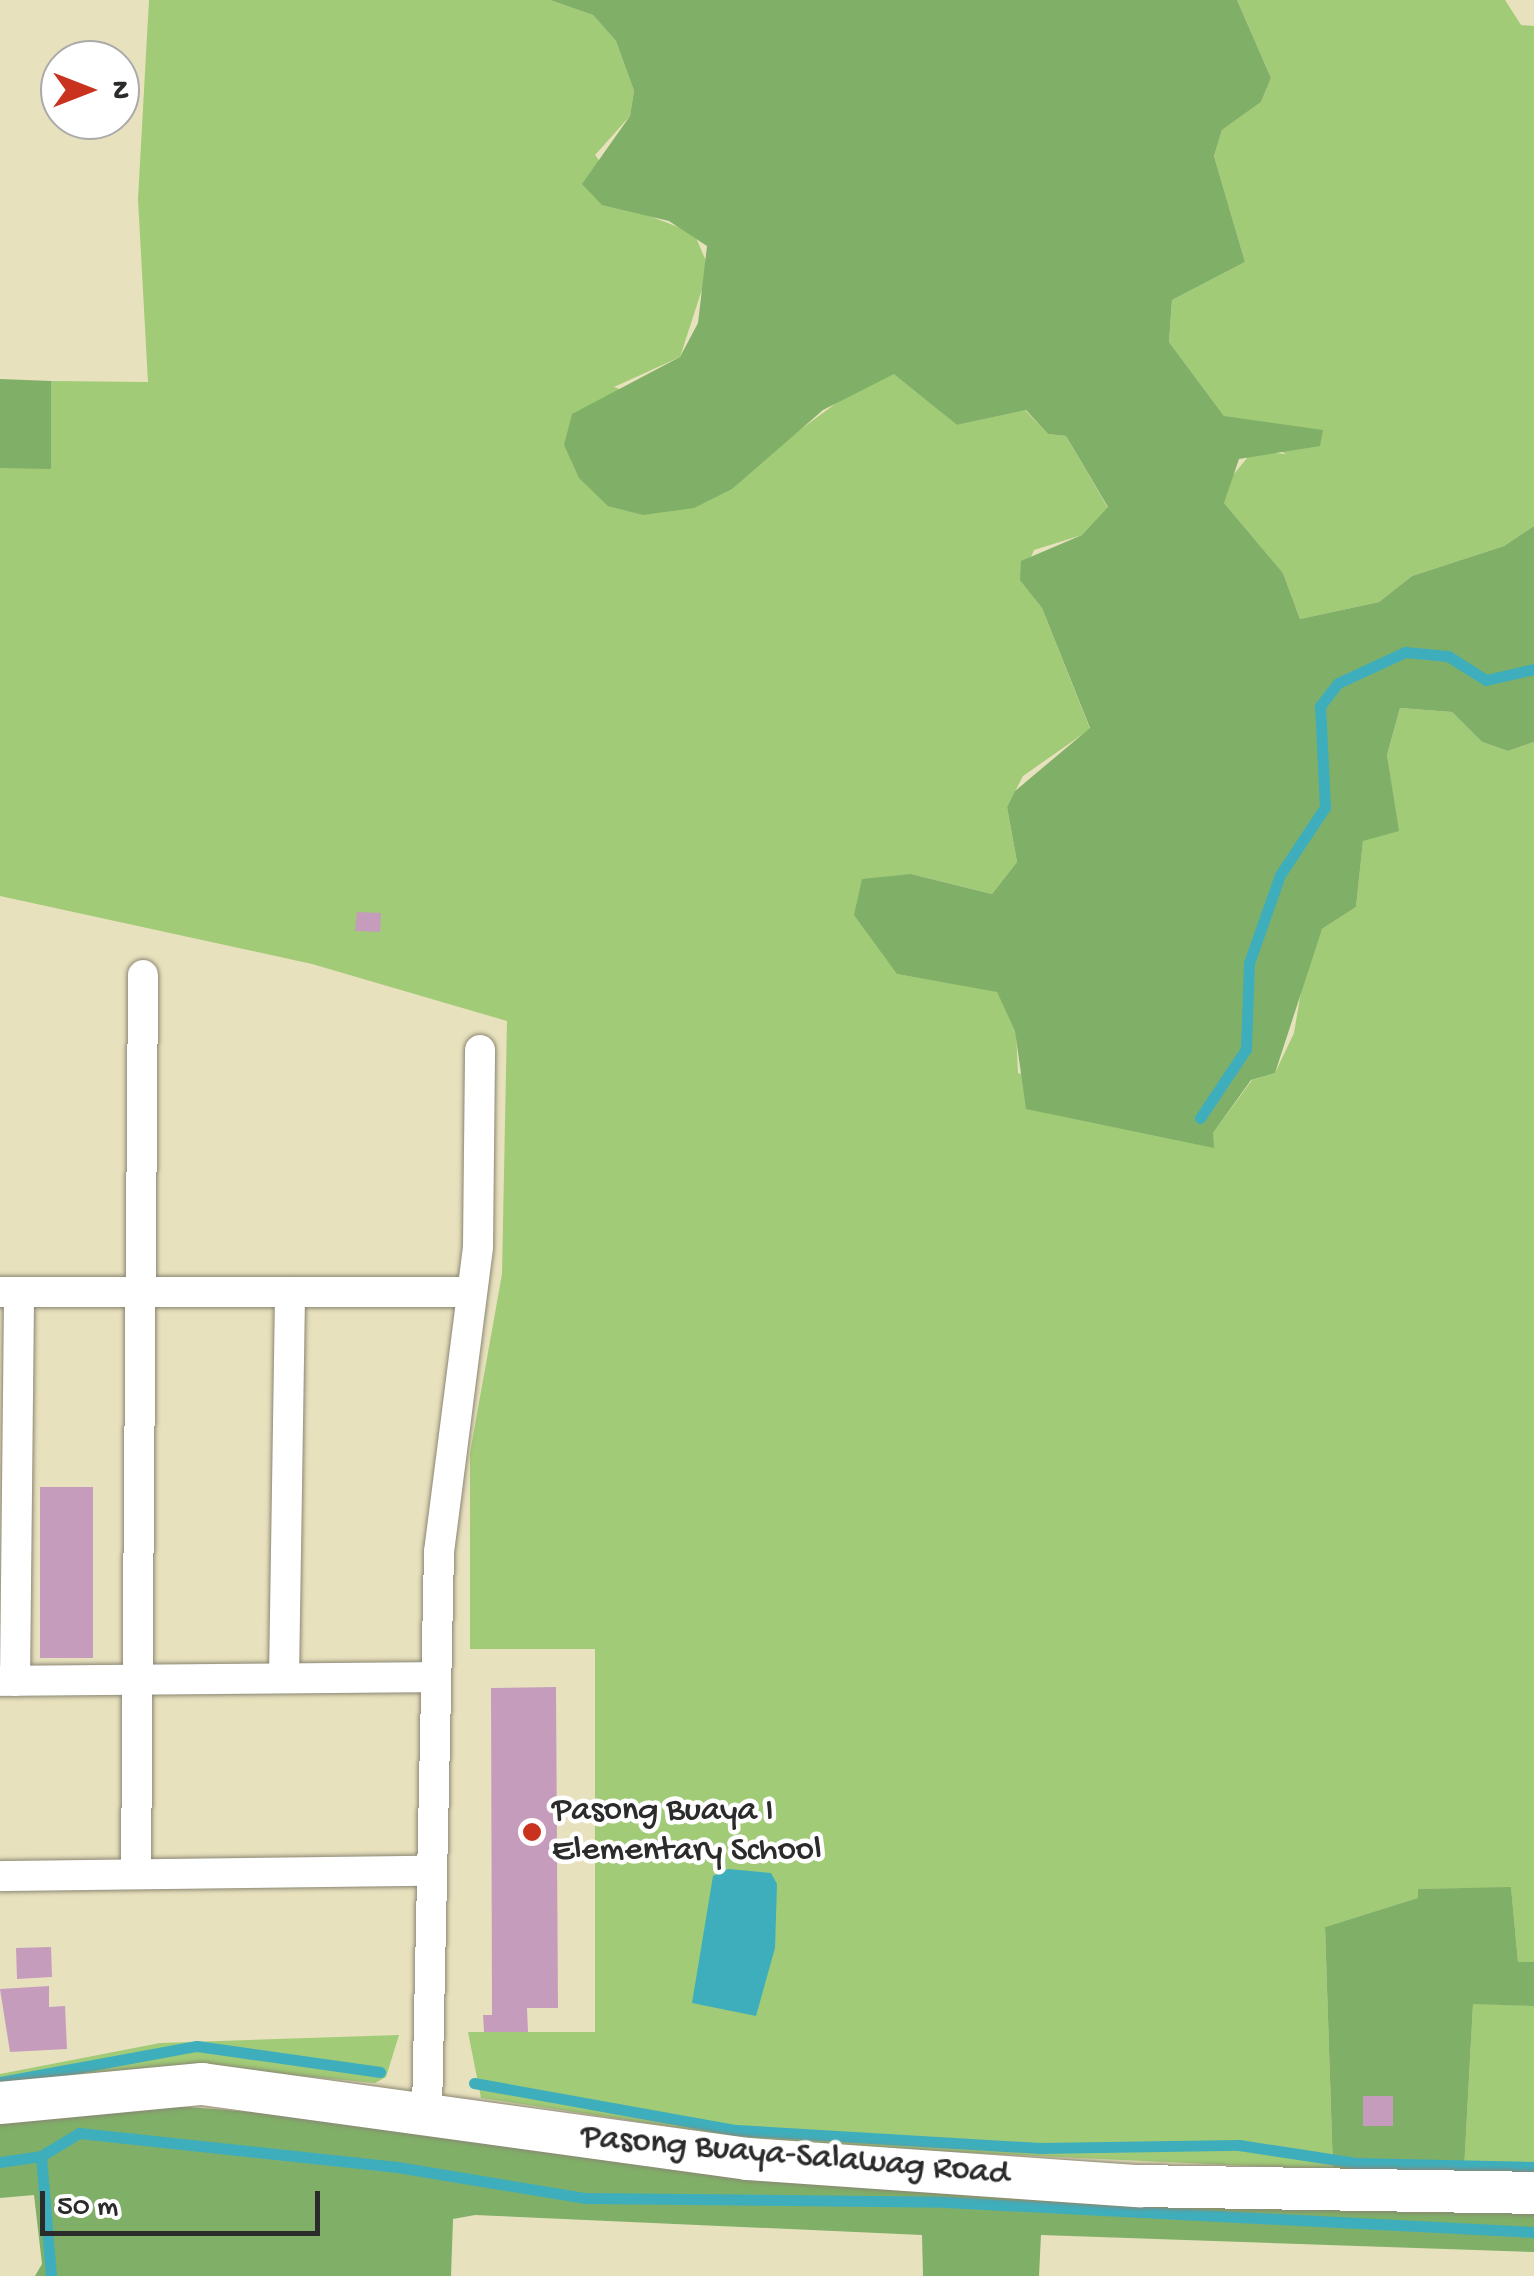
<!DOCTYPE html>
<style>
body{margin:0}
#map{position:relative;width:1534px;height:2276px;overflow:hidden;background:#e8e1bd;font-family:"Gochi Hand",sans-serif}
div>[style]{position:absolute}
.green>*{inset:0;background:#a1cb77}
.forest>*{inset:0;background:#80af68}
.water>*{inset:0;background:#3faebc}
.stream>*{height:11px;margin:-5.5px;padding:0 5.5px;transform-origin:5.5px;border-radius:5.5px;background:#3faebc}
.building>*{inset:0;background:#c69cbc}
.roads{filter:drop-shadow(0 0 2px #8a8674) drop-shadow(0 0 2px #8a8674)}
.street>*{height:30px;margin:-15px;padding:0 15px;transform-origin:15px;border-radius:15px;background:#fff}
.secondary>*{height:42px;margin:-21px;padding:0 21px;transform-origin:21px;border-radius:21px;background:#fff}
.dots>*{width:28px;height:28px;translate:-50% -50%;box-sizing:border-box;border:5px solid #fff;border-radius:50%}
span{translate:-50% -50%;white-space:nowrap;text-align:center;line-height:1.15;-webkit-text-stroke:9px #fff;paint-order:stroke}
.poi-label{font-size:35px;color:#2b2b2b}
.left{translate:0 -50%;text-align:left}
.street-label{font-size:35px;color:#2b2b2b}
.north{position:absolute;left:40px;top:40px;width:100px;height:100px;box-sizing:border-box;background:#fff;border:2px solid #aaa;border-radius:50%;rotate:90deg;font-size:28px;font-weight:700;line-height:40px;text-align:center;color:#2b2b2b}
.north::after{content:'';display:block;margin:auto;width:35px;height:45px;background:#c8321e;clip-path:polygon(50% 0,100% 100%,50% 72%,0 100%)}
.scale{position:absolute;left:40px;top:2191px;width:280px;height:45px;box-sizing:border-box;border:5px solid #2b2b2b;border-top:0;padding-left:12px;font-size:30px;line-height:35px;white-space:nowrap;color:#2b2b2b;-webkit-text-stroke:8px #fff;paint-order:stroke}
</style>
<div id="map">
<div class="green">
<i style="clip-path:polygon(149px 0,550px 0,593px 15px,616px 41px,634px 91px,630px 116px,595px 155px,639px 212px,694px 233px,709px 268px,680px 357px,614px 387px,778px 446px,854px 390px,895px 373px,957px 425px,1025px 410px,1048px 434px,1066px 436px,1108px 508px,1082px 535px,1034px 550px,1021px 580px,1042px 608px,1090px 729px,1023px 776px,1007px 807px,1017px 862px,992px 894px,911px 874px,897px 974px,997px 991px,1016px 1031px,1018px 1073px,1213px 1133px,1252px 1080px,1275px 1073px,1294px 1033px,1306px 962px,1322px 929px,1356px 907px,1363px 840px,1398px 830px,1387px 755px,1400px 708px,1452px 712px,1482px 742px,1508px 751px,1534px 742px,1534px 1962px,1518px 1962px,1511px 1888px,1418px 1889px,1419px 1898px,1325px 1927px,1333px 2170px,788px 2144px,481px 2098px,468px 2032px,595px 2032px,595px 1649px,470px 1649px,470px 1453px,502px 1274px,507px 1021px,312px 964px,0 896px,0 468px,50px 468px,51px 381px,148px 382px,138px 199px)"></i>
<i style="clip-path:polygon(1237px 0,1505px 0,1521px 25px,1534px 26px,1534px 526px,1504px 546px,1412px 576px,1379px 602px,1300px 619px,1283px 573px,1224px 503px,1223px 487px,1253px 451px,1286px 454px,1224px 416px,1169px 342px,1172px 300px,1245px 262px,1214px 156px,1222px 130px,1261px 102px,1271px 78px)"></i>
<i style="clip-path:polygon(1473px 2003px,1534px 2006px,1534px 2172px,1464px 2171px)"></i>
<i style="clip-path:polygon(399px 2035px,386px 2077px,375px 2083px,191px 2065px,0 2088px,0 2074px,160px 2043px)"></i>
</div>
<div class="forest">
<i style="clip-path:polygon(550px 0,1237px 0,1271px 78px,1261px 102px,1222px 130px,1214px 156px,1245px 262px,1172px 300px,1169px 342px,1224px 416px,1323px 430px,1320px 446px,1239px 459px,1224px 503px,1283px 573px,1300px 619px,1379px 602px,1412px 576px,1504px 546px,1534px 526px,1534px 742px,1508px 751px,1482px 742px,1452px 712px,1400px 708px,1387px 755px,1399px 831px,1363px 841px,1356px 907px,1322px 929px,1275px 1073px,1251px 1080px,1213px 1133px,1214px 1148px,1026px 1109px,1015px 1031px,997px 992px,897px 974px,854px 915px,862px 879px,911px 874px,992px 894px,1017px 862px,1007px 807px,1015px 791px,1090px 728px,1042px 608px,1020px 580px,1021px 561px,1082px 535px,1108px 507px,1066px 436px,1048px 434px,1026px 410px,957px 425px,894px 374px,823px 410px,732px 489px,694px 508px,643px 515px,608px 506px,579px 478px,564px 445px,572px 414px,680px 357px,698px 323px,707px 246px,669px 221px,602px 205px,582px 184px,630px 116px,634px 91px,616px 41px,593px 15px)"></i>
<i style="clip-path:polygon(0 379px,51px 381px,51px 469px,0 468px)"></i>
<i style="clip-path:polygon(1511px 1887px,1518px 1962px,1534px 1962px,1534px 2006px,1473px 2004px,1464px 2171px,1333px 2170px,1325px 1927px,1418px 1898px,1418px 1889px)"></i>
<i style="clip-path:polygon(174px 2106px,1534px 2209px,1534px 2252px,1041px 2235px,1039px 2276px,923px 2276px,922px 2235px,475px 2215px,453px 2219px,451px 2276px,35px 2276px,42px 2264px,34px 2195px,0 2198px,0 2122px)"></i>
</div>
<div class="water">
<i style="clip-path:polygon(728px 1869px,771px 1873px,777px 1884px,775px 1948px,756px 2016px,692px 2003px,713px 1876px)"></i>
</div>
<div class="stream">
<i style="left:1200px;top:1118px;width:83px;rotate:-56.3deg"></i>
<i style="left:1246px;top:1049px;width:86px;rotate:-88deg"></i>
<i style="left:1249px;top:963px;width:93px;rotate:-70.6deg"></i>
<i style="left:1280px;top:875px;width:82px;rotate:-56.5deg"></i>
<i style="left:1325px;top:807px;width:101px;rotate:-92.8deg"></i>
<i style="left:1320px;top:706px;width:29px;rotate:-52deg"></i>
<i style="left:1338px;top:683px;width:74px;rotate:-24.8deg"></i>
<i style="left:1405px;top:652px;width:43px;rotate:5.3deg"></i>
<i style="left:1448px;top:656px;width:45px;rotate:32.3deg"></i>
<i style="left:1486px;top:680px;width:49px;rotate:-12.9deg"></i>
<i style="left:0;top:2082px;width:200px;rotate:-10.4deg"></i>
<i style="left:197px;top:2046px;width:185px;rotate:8.1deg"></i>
<i style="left:474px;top:2083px;width:266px;rotate:10.2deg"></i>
<i style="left:736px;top:2130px;width:305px;rotate:3.4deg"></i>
<i style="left:1040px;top:2148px;width:199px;rotate:-0.9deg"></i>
<i style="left:1239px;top:2145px;width:118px;rotate:8.7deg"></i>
<i style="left:1356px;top:2163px;width:178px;rotate:1.3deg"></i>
<i style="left:41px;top:2156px;width:120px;rotate:85.2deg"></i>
<i style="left:0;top:2162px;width:41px;rotate:-8.3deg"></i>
<i style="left:41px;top:2156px;width:44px;rotate:-31.2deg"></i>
<i style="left:79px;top:2133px;width:320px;rotate:6.1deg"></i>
<i style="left:397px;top:2167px;width:191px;rotate:9.4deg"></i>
<i style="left:585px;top:2198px;width:360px;rotate:0.6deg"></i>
<i style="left:945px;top:2202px;width:590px;rotate:2.92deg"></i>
</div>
<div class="building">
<i style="clip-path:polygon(357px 912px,381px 913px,380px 932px,355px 931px)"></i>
<i style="clip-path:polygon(40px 1487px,93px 1487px,93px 1658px,40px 1658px)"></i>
<i style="clip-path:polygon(556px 1687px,558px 2008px,527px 2008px,528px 2032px,484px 2032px,483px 2015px,492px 2015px,491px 1688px)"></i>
<i style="clip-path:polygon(51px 1947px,52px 1977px,17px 1979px,16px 1948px)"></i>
<i style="clip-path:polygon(49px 1986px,49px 2007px,65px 2006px,67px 2049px,10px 2052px,0 1989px)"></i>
<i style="clip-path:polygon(1363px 2096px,1393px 2096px,1393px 2126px,1363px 2126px)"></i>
</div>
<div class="roads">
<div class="street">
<i style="left:0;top:1292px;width:472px"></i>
<i style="left:284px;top:1678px;width:386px;rotate:-89.1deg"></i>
<i style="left:0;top:1681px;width:433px;rotate:-0.5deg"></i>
<i style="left:15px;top:1681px;width:389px;rotate:-89.4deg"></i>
<i style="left:136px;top:1874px;width:899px;rotate:-89.55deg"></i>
<i style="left:0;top:1876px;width:430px;rotate:-0.7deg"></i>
<i style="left:427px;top:2111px;width:559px;rotate:-88.77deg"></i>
<i style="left:439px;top:1552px;width:308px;rotate:-82.7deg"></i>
<i style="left:478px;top:1246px;width:196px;rotate:-89.4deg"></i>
</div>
<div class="secondary">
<i style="left:0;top:2103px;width:203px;rotate:-5.4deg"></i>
<i style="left:202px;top:2084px;width:551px;rotate:7.82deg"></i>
<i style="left:748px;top:2159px;width:392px;rotate:4deg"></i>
<i style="left:1139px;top:2186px;width:395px;rotate:1deg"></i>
</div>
</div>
<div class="dots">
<i style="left:532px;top:1832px;background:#c8321e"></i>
</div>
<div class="poi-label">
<span class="left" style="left:552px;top:1832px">Pasong Buaya I<br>Elementary School</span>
</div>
<div class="street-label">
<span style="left:795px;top:2157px;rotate:5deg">Pasong Buaya-Salawag Road</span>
</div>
<div class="north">N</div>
<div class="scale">50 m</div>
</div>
